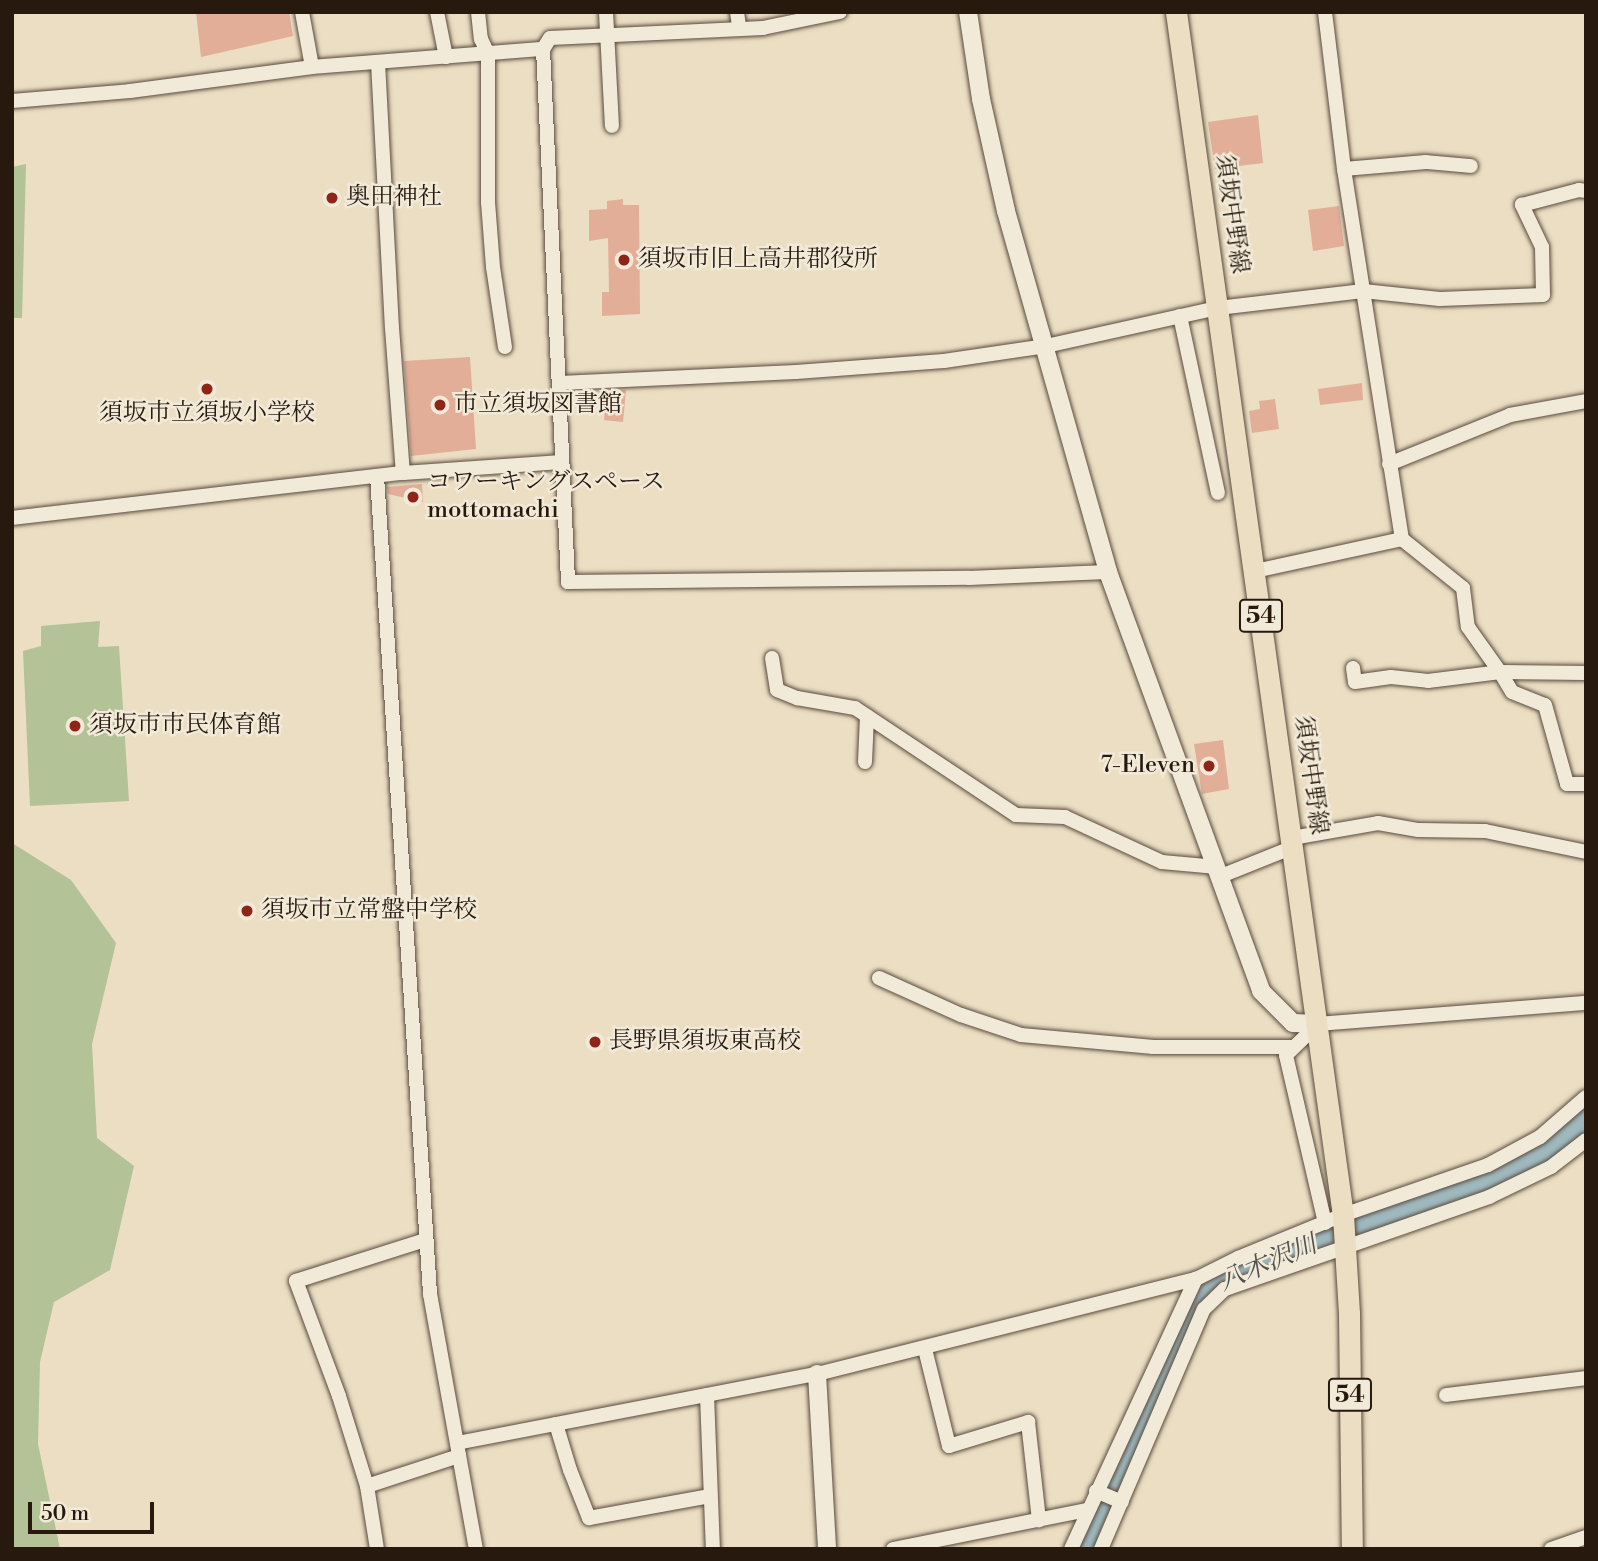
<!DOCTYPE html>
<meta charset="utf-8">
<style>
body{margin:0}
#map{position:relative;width:1598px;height:1561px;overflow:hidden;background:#ebdec3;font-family:"Libre Bodoni","Noto Serif JP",serif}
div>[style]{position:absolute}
.green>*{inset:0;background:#b3c297}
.river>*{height:30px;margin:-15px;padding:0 15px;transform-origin:15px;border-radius:15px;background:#9fb9bf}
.building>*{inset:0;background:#e2ae98}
.roads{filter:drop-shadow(0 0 2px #594a3c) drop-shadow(0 0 2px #594a3c)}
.minor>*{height:14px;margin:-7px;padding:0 7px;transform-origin:7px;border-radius:7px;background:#f2ead8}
.tertiary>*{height:18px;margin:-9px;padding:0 9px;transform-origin:9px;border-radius:9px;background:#f2ead8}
.primary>*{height:21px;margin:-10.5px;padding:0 10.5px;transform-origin:10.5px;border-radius:10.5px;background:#ebdec3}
.dots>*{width:19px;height:19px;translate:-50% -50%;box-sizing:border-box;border:4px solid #f2ead8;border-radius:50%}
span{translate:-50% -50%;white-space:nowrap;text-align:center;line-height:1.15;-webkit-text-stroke:5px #f2ead8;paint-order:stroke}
.shield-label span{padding:2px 5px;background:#f2ead8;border:2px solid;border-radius:5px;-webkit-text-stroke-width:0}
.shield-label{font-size:23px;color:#28190f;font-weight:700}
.poi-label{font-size:24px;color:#28190f}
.left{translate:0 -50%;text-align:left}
.right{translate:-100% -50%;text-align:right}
.street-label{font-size:24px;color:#28190f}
.water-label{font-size:26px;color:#52514d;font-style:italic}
.frame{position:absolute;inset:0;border:14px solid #28190f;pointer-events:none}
.scale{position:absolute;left:28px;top:1502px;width:126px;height:32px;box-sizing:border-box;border:4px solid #28190f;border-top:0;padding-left:9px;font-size:21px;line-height:24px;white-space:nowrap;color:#28190f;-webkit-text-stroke:5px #f2ead8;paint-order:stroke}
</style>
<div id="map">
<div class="green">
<i style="clip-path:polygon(26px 164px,22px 318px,12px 318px,12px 167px)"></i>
<i style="clip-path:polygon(100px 621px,98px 647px,119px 646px,129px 801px,30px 806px,23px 651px,41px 646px,41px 626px)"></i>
<i style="clip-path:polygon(12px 843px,71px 880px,116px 943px,92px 1044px,97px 1138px,134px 1166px,110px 1270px,54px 1302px,40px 1362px,38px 1444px,60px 1549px,12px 1549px)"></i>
</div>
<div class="river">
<i style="left:1086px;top:1549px;width:131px;rotate:-67.1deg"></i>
<i style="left:1137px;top:1428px;width:151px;rotate:-63.6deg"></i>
<i style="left:1204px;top:1293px;width:42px;rotate:-31.4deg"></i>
<i style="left:1240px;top:1271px;width:301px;rotate:-20.4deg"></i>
<i style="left:1522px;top:1166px;width:40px;rotate:-32.9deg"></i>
<i style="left:1556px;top:1144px;width:40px;rotate:-41deg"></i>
</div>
<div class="building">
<i style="clip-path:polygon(196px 12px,289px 12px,293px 36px,201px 57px)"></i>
<i style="clip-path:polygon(1258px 115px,1263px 163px,1215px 169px,1208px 122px)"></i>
<i style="clip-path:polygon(623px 199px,623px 205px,639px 205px,640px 314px,602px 316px,602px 292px,609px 292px,608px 238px,589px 241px,589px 210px,607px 209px,607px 201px)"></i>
<i style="clip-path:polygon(1339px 206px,1344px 246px,1313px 251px,1308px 210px)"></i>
<i style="clip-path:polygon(470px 357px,476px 449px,411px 456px,404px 361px)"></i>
<i style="clip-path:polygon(1362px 383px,1363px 400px,1320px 405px,1318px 389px)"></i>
<i style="clip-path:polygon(607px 390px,626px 390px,623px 422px,604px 420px)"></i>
<i style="clip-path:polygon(1275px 399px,1279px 429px,1252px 433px,1249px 411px,1260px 409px,1259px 401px)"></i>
<i style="clip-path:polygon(422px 484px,423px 502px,388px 494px,387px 487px)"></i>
<i style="clip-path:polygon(1223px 740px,1229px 789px,1202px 794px,1194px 744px)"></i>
</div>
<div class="roads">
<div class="minor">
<i style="left:302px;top:12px;width:56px;rotate:79.7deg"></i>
<i style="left:437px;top:12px;width:46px;rotate:78.7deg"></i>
<i style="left:478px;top:12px;width:27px;rotate:84deg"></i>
<i style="left:481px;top:39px;width:17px;rotate:65deg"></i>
<i style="left:488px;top:54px;width:148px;rotate:90deg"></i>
<i style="left:488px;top:202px;width:65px;rotate:85.6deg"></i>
<i style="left:493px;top:267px;width:81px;rotate:81.5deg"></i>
<i style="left:606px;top:12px;width:114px;rotate:87deg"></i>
<i style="left:737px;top:12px;width:15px;rotate:82deg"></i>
<i style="left:840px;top:12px;width:79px;rotate:168.3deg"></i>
<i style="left:763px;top:28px;width:213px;rotate:177.3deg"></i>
<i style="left:550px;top:38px;width:13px;rotate:122deg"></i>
<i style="left:543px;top:49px;width:534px;rotate:87.31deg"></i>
<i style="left:568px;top:582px;width:401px;rotate:-0.6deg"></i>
<i style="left:969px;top:578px;width:139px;rotate:-2.5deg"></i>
<i style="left:1325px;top:12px;width:158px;rotate:83.1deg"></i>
<i style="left:1344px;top:169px;width:375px;rotate:81.1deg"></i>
<i style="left:1402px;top:539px;width:78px;rotate:38.8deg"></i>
<i style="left:1463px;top:588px;width:39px;rotate:83deg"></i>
<i style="left:1468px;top:627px;width:55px;rotate:54.6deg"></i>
<i style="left:1500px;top:672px;width:86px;rotate:0.7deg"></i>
<i style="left:378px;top:62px;width:266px;rotate:87deg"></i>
<i style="left:392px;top:328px;width:145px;rotate:85.7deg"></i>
<i style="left:12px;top:101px;width:118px;rotate:-4.8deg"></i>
<i style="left:130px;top:91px;width:184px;rotate:-7.5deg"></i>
<i style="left:312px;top:67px;width:232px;rotate:-4.5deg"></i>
<i style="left:1344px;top:169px;width:82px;rotate:-4.9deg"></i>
<i style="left:1426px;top:162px;width:45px;rotate:5.1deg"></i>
<i style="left:1180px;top:316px;width:181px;rotate:77.9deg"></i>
<i style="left:560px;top:383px;width:236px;rotate:-2.7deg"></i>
<i style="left:796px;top:372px;width:148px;rotate:-4.3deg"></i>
<i style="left:944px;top:361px;width:103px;rotate:-8.4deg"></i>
<i style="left:1046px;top:346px;width:176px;rotate:-12.5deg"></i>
<i style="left:1218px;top:308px;width:146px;rotate:-6.7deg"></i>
<i style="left:1363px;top:291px;width:77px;rotate:5.9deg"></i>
<i style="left:1440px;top:299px;width:103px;rotate:-2.2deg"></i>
<i style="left:1543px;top:295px;width:48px;rotate:-91.2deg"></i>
<i style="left:1542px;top:247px;width:47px;rotate:-115.5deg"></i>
<i style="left:1522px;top:205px;width:59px;rotate:-14.7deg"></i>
<i style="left:1579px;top:190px;width:7px;rotate:8deg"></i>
<i style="left:1389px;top:464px;width:131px;rotate:-22deg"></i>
<i style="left:1510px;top:415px;width:77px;rotate:-10.4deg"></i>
<i style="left:377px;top:476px;width:820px;rotate:86.29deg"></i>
<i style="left:430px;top:1294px;width:259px;rotate:79.8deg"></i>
<i style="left:12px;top:518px;width:394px;rotate:-6.6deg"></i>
<i style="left:403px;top:473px;width:159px;rotate:-4deg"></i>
<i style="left:1255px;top:571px;width:150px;rotate:-12.3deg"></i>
<i style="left:772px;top:658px;width:32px;rotate:81deg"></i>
<i style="left:777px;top:690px;width:22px;rotate:22deg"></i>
<i style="left:797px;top:698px;width:59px;rotate:9.8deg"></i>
<i style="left:855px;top:708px;width:193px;rotate:33.6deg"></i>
<i style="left:1016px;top:815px;width:49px;rotate:2.3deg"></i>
<i style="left:1065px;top:817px;width:107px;rotate:24.9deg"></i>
<i style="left:1162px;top:862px;width:55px;rotate:5.2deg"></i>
<i style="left:1353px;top:668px;width:14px;rotate:82deg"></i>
<i style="left:1355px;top:682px;width:36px;rotate:-8deg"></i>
<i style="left:1391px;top:677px;width:37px;rotate:6deg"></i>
<i style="left:1428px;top:681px;width:73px;rotate:-7.1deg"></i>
<i style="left:1500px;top:672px;width:23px;rotate:59deg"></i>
<i style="left:1512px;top:692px;width:35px;rotate:22deg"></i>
<i style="left:1545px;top:705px;width:82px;rotate:74.4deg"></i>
<i style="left:1567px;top:784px;width:19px"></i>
<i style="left:865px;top:762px;width:46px;rotate:-87.5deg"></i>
<i style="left:1292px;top:838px;width:87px;rotate:-9.9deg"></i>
<i style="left:1378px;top:823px;width:41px;rotate:9.9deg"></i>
<i style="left:1418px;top:830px;width:67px;rotate:0.9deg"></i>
<i style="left:1485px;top:831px;width:103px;rotate:11.7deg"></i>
<i style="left:1221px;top:876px;width:78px;rotate:-21.9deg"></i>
<i style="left:879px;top:978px;width:90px;rotate:24.3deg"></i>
<i style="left:961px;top:1015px;width:63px;rotate:18.4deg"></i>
<i style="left:1021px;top:1035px;width:133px;rotate:5.2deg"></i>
<i style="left:1153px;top:1047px;width:139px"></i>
<i style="left:1325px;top:1223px;width:172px;rotate:-103.1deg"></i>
<i style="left:1286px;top:1055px;width:45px;rotate:-44.1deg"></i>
<i style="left:1318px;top:1024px;width:269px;rotate:-4.5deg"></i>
<i style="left:925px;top:1349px;width:100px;rotate:76.1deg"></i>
<i style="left:949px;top:1446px;width:83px;rotate:-16.9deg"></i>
<i style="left:1028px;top:1422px;width:99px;rotate:83.6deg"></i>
<i style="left:707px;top:1395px;width:154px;rotate:87.8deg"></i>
<i style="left:1446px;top:1395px;width:141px;rotate:-6.9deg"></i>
<i style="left:556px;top:1424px;width:48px;rotate:73.1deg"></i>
<i style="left:570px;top:1470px;width:52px;rotate:68.4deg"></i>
<i style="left:589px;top:1518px;width:123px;rotate:-10.3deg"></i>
<i style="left:457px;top:1443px;width:367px;rotate:-10.9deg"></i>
<i style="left:817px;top:1374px;width:391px;rotate:-14.1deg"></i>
<i style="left:1196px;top:1279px;width:47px;rotate:-26.6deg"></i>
<i style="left:1238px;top:1258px;width:113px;rotate:-22.3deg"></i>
<i style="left:1343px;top:1215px;width:153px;rotate:-19deg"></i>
<i style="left:1488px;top:1165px;width:59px;rotate:-28.3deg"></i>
<i style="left:1540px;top:1137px;width:61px;rotate:-41deg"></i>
<i style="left:367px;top:1486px;width:97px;rotate:-18.1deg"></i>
<i style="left:1096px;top:1491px;width:28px;rotate:23deg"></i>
<i style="left:377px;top:1549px;width:64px;rotate:-99deg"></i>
<i style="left:367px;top:1486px;width:94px;rotate:-107.3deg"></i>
<i style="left:339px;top:1396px;width:123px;rotate:-110.5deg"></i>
<i style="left:296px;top:1281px;width:135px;rotate:-17.6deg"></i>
<i style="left:893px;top:1549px;width:197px;rotate:-11.4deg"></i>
<i style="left:1071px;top:1549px;width:298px;rotate:-65.2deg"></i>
<i style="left:1101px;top:1549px;width:261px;rotate:-66.8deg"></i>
<i style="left:1204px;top:1309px;width:29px;rotate:-44deg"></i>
<i style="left:1225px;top:1289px;width:280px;rotate:-19.2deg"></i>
<i style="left:1489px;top:1197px;width:69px;rotate:-25.8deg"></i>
<i style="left:1551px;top:1167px;width:44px;rotate:-37.6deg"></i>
<i style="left:1551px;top:1549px;width:37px;rotate:-19deg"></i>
</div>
<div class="tertiary">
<i style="left:968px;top:12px;width:88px;rotate:81.5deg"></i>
<i style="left:981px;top:99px;width:115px;rotate:77.4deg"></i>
<i style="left:1006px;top:211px;width:375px;rotate:74.2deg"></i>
<i style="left:1108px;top:572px;width:446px;rotate:69.9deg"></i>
<i style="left:1261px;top:991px;width:45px;rotate:45deg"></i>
<i style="left:1293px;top:1023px;width:25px;rotate:2deg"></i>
<i style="left:817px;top:1374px;width:175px;rotate:86.7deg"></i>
</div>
<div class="primary">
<i style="left:1176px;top:12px;width:1215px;rotate:82.1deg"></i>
<i style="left:1343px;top:1215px;width:98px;rotate:86.5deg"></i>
<i style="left:1349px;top:1313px;width:236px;rotate:89.3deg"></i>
</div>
</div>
<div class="dots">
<i style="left:332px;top:198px;background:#8f2418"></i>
<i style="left:624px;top:260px;background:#8f2418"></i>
<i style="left:207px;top:389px;background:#8f2418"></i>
<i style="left:440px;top:405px;background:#8f2418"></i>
<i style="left:413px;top:497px;background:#8f2418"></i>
<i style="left:75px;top:726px;background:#8f2418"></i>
<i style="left:1209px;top:766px;background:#8f2418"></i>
<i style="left:247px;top:911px;background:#8f2418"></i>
<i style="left:595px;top:1042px;background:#8f2418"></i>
</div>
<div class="shield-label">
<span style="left:1261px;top:616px">54</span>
<span style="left:1350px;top:1395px">54</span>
</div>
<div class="poi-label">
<span class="left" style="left:346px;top:198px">奥田神社</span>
<span class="left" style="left:638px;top:260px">須坂市旧上高井郡役所</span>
<span class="left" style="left:454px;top:405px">市立須坂図書館</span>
<span style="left:207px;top:414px">須坂市立須坂小学校</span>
<span class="left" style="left:427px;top:497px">コワーキングスペース<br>mottomachi</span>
<span class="left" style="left:89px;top:726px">須坂市市民体育館</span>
<span class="right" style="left:1195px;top:766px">7-Eleven</span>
<span class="left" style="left:261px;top:911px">須坂市立常盤中学校</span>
<span class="left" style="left:609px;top:1042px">長野県須坂東高校</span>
</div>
<div class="street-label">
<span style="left:1231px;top:214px;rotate:82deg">須坂中野線</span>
<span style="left:1310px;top:775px;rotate:82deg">須坂中野線</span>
</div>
<div class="water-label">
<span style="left:1268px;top:1264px;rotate:-23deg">八木沢川</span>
</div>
<div class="frame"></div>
<div class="scale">50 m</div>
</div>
